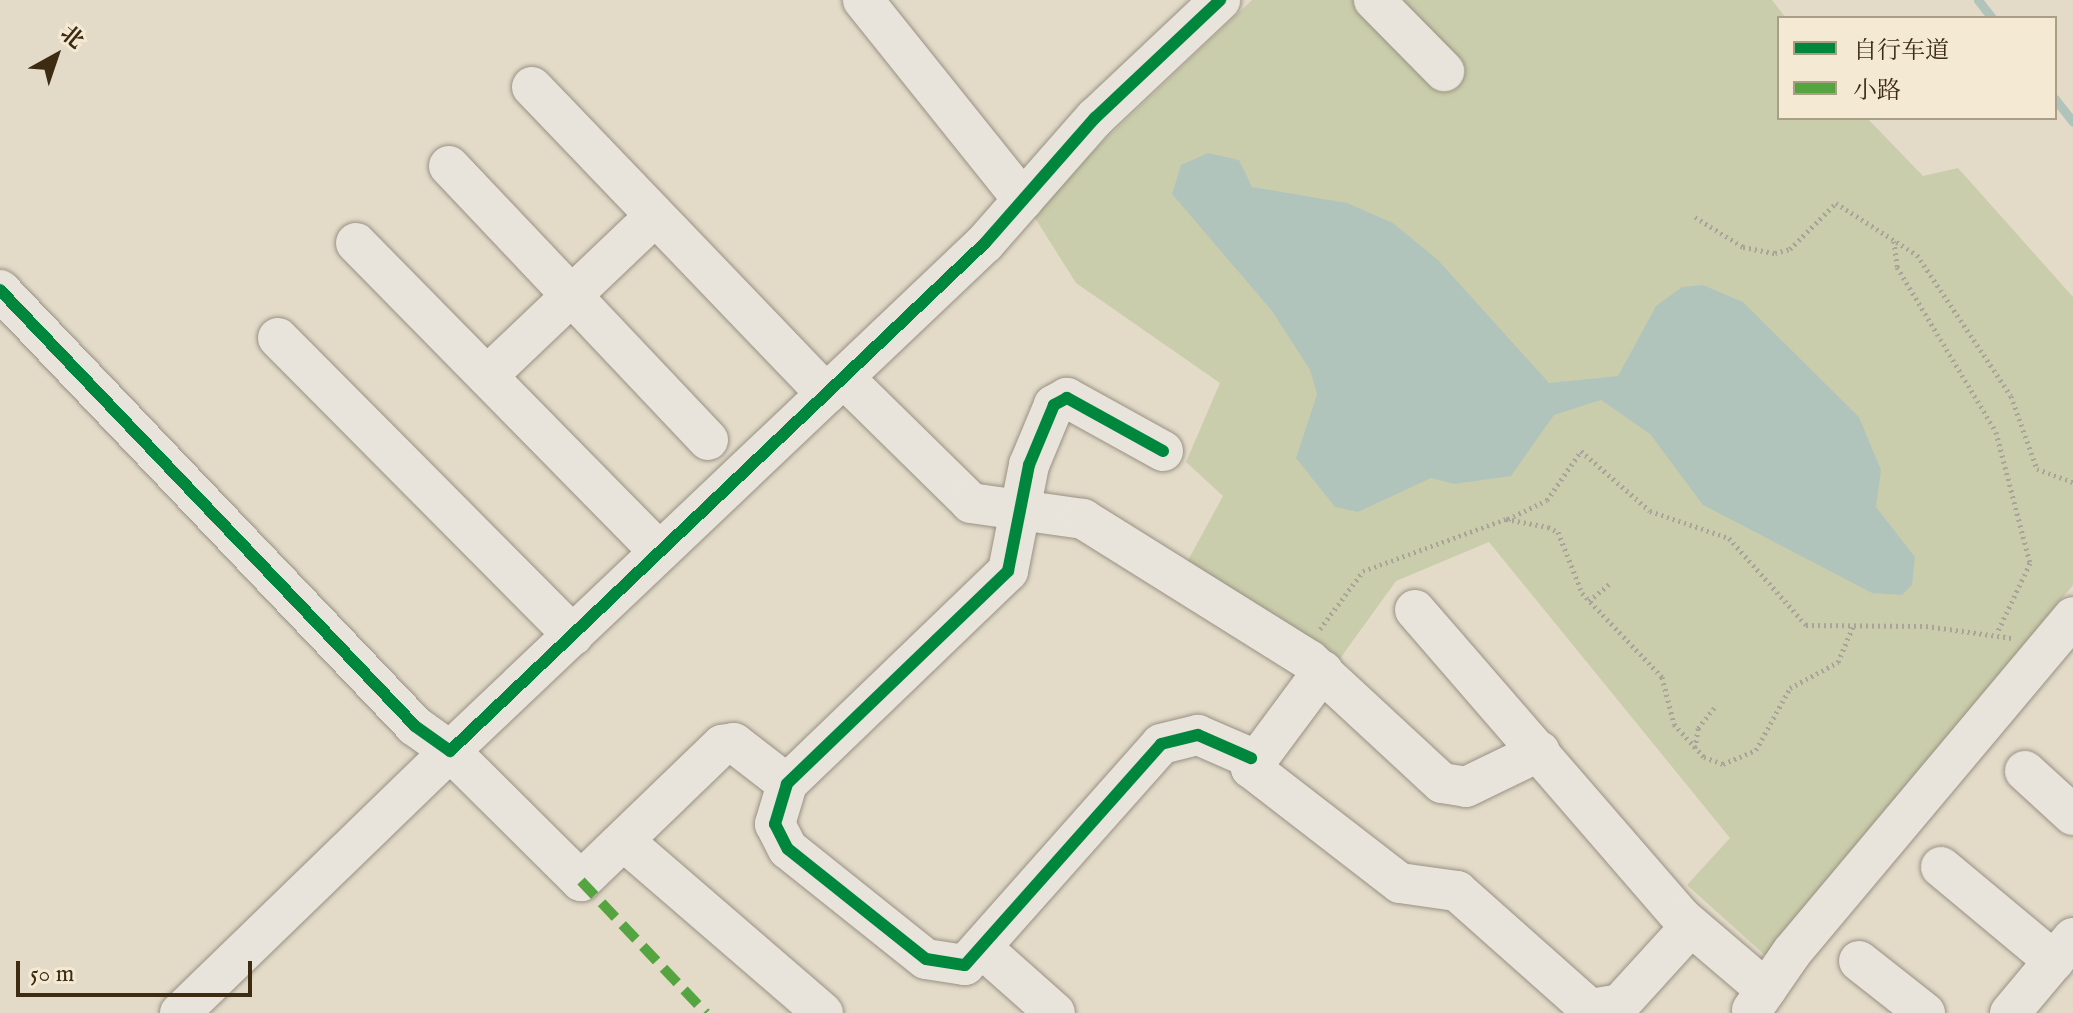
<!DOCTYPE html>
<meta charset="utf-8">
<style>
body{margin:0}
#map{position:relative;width:2073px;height:1013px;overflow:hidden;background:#e3dac8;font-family:"IM FELL English","Noto Serif SC",serif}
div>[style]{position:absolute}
.green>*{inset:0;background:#cacdab}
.water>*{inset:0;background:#b1c4bc}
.stream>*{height:9px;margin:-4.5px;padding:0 4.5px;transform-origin:4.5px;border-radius:4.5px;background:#b1c4bc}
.path>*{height:5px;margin-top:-2.5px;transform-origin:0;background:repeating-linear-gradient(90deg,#a9a49a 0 2px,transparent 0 6px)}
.roads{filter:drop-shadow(0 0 2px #989183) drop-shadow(0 0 2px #989183)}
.minor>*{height:40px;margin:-20px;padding:0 20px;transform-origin:20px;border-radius:20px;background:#e9e4db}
.quiet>*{height:10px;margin-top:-5px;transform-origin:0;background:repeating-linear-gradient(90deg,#54a43f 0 20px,transparent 0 30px)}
.cycleway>*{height:12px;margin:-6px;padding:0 6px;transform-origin:6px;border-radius:6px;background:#00873e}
span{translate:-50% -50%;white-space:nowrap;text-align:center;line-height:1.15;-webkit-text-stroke:6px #f4ead4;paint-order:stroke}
.legend{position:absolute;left:1777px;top:16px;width:280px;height:104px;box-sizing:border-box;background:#f4ead4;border:2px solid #ab9e86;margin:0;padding:10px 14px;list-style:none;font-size:24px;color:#3d2c12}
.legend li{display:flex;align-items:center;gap:16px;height:40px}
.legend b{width:40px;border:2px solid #ab9e86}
.north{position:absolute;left:16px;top:16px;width:80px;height:80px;-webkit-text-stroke:6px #f4ead4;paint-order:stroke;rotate:40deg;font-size:22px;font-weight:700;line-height:32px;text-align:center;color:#3d2c12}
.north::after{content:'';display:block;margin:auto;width:28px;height:36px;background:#3d2c12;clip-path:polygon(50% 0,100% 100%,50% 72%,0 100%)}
.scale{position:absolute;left:16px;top:961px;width:236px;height:36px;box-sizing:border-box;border:4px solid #3d2c12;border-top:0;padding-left:10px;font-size:24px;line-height:28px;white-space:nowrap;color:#3d2c12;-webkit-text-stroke:6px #f4ead4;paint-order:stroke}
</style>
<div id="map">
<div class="green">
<i style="clip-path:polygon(1252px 0,1772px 0,1786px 18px,1779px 18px,1779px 118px,1867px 118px,1923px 176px,1958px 168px,2073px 297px,2073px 585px,1767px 957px,1687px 885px,1730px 838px,1489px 542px,1396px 581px,1339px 660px,1186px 564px,1223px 496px,1186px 462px,1220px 383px,1076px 283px,1035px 218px,1052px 190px)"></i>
</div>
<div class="water">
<i style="clip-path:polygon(1208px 153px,1239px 160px,1252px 187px,1347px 203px,1393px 223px,1438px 260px,1549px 383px,1618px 376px,1656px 306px,1682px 287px,1703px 285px,1743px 302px,1859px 417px,1881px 470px,1876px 507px,1915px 557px,1912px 585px,1902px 595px,1872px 593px,1703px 505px,1650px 434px,1601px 400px,1554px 415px,1511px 476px,1454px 484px,1431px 478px,1358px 512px,1335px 507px,1296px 458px,1317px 394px,1310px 370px,1272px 311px,1172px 194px,1181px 165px)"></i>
</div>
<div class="stream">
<i style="left:1978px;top:0;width:23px;rotate:52deg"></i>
<i style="left:2055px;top:99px;width:29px;rotate:52deg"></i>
</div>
<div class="path">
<i style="left:1695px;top:217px;width:57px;rotate:32deg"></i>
<i style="left:1743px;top:247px;width:33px;rotate:11deg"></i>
<i style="left:1775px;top:253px;width:16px;rotate:-15deg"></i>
<i style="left:1790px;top:249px;width:65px;rotate:-45deg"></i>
<i style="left:1836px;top:203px;width:96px;rotate:32.7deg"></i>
<i style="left:1917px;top:255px;width:169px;rotate:56.3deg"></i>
<i style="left:2011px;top:396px;width:77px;rotate:70.4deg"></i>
<i style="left:2037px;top:469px;width:38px;rotate:20deg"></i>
<i style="left:1894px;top:241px;width:26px;rotate:83deg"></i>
<i style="left:1897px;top:267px;width:192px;rotate:59deg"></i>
<i style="left:1996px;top:432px;width:135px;rotate:75.5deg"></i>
<i style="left:2030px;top:563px;width:77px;rotate:115.2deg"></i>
<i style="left:1508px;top:519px;width:43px;rotate:-26deg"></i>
<i style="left:1547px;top:500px;width:60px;rotate:-55.2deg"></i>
<i style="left:1581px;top:451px;width:91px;rotate:41deg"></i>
<i style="left:1650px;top:511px;width:83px;rotate:18.9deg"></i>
<i style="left:1729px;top:538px;width:116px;rotate:48.5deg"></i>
<i style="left:1806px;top:625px;width:120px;rotate:0.5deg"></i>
<i style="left:1926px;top:626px;width:87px;rotate:7.9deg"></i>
<i style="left:1589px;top:601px;width:26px;rotate:-40deg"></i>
<i style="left:1320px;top:629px;width:72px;rotate:-53.4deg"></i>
<i style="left:1363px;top:571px;width:152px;rotate:-20deg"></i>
<i style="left:1506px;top:519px;width:43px;rotate:10.8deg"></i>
<i style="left:1548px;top:527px;width:11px;rotate:27deg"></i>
<i style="left:1558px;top:532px;width:66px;rotate:68.5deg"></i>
<i style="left:1582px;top:593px;width:116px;rotate:46.4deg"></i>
<i style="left:1662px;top:677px;width:49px;rotate:75.7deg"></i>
<i style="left:1674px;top:724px;width:45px;rotate:47.7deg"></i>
<i style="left:1704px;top:757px;width:20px;rotate:20deg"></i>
<i style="left:1723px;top:764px;width:36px;rotate:-23deg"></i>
<i style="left:1756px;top:750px;width:71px;rotate:-61.3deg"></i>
<i style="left:1790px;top:688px;width:55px;rotate:-28.4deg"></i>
<i style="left:1838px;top:662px;width:38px;rotate:-67deg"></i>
<i style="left:1695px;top:748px;width:20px;rotate:-81deg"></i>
<i style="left:1698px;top:728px;width:26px;rotate:-51deg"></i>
</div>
<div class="roads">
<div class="minor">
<i style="left:863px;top:0;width:256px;rotate:51.3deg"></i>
<i style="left:1374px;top:0;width:100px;rotate:45.4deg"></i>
<i style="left:532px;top:87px;width:425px;rotate:46.2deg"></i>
<i style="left:449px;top:166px;width:377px;rotate:46.6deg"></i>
<i style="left:356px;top:243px;width:433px;rotate:45.5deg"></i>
<i style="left:0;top:290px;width:602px;rotate:46.41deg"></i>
<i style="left:415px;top:726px;width:43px;rotate:35.5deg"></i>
<i style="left:450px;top:751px;width:738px;rotate:-43.52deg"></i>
<i style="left:985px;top:243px;width:167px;rotate:-48.7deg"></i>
<i style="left:1095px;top:118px;width:172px;rotate:-43.3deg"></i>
<i style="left:278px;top:338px;width:419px;rotate:45.2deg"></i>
<i style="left:487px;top:376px;width:232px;rotate:-43.6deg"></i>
<i style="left:844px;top:378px;width:178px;rotate:44.5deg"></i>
<i style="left:971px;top:503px;width:113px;rotate:8.1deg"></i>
<i style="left:1083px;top:519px;width:266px;rotate:32deg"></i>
<i style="left:1309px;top:660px;width:181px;rotate:42.8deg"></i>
<i style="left:1442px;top:783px;width:24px;rotate:9deg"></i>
<i style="left:1466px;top:787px;width:82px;rotate:-25.9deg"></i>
<i style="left:1163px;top:451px;width:110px;rotate:-151.1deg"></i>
<i style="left:1067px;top:398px;width:15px;rotate:152deg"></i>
<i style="left:1054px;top:405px;width:65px;rotate:112.6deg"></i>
<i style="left:1029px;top:465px;width:108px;rotate:101.2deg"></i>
<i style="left:1008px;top:571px;width:307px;rotate:136.1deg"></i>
<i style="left:787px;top:784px;width:42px;rotate:106.7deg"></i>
<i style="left:775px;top:824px;width:28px;rotate:63deg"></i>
<i style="left:788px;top:849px;width:176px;rotate:38.6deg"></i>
<i style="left:926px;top:959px;width:39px;rotate:9deg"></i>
<i style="left:965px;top:965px;width:295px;rotate:-48.4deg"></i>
<i style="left:1161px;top:744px;width:38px;rotate:-14deg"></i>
<i style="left:1198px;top:735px;width:58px;rotate:23.5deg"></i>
<i style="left:1415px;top:610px;width:409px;rotate:49.1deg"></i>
<i style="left:1683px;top:919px;width:109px;rotate:40.5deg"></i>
<i style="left:1323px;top:671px;width:121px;rotate:126.6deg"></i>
<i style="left:1251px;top:768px;width:188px;rotate:37.7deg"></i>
<i style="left:1400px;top:883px;width:58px;rotate:8deg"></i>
<i style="left:1457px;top:891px;width:178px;rotate:41.6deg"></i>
<i style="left:1590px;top:1009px;width:30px;rotate:-9deg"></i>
<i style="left:1620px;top:1004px;width:105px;rotate:-47.7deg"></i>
<i style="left:2025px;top:771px;width:65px;rotate:42.5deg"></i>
<i style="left:626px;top:843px;width:260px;rotate:40.8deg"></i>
<i style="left:1941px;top:867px;width:147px;rotate:39.8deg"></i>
<i style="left:983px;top:949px;width:96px;rotate:41.6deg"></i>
<i style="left:1859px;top:961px;width:84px;rotate:38.2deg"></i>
<i style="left:1752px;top:1010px;width:70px;rotate:-55.4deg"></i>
<i style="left:1792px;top:952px;width:437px;rotate:-50deg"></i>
<i style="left:180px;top:1013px;width:376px;rotate:-44.1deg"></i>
<i style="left:450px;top:751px;width:185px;rotate:44.8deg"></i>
<i style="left:581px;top:881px;width:196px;rotate:-44deg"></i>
<i style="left:722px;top:745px;width:12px;rotate:-9deg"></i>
<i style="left:734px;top:743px;width:67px;rotate:37.7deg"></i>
<i style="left:2010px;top:1013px;width:98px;rotate:-50deg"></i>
</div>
</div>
<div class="quiet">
<i style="left:581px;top:881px;width:182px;rotate:46.6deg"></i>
</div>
<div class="cycleway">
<i style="left:0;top:290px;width:602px;rotate:46.41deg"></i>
<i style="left:415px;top:726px;width:43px;rotate:35.5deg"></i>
<i style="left:450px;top:751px;width:738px;rotate:-43.52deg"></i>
<i style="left:985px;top:243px;width:167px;rotate:-48.7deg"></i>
<i style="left:1095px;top:118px;width:172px;rotate:-43.3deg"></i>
<i style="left:1163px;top:451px;width:110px;rotate:-151.1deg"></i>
<i style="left:1067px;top:398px;width:15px;rotate:152deg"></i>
<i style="left:1054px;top:405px;width:65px;rotate:112.6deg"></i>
<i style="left:1029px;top:465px;width:108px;rotate:101.2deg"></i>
<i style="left:1008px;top:571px;width:307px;rotate:136.1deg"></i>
<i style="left:787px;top:784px;width:42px;rotate:106.7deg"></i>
<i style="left:775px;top:824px;width:28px;rotate:63deg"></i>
<i style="left:788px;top:849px;width:176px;rotate:38.6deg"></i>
<i style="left:926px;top:959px;width:39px;rotate:9deg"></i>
<i style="left:965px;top:965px;width:295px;rotate:-48.4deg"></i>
<i style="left:1161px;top:744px;width:38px;rotate:-14deg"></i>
<i style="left:1198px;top:735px;width:58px;rotate:23.5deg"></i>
</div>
<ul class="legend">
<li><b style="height:10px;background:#00873e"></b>自行车道</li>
<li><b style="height:10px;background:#54a43f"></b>小路</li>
</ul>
<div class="north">北</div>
<div class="scale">50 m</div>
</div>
